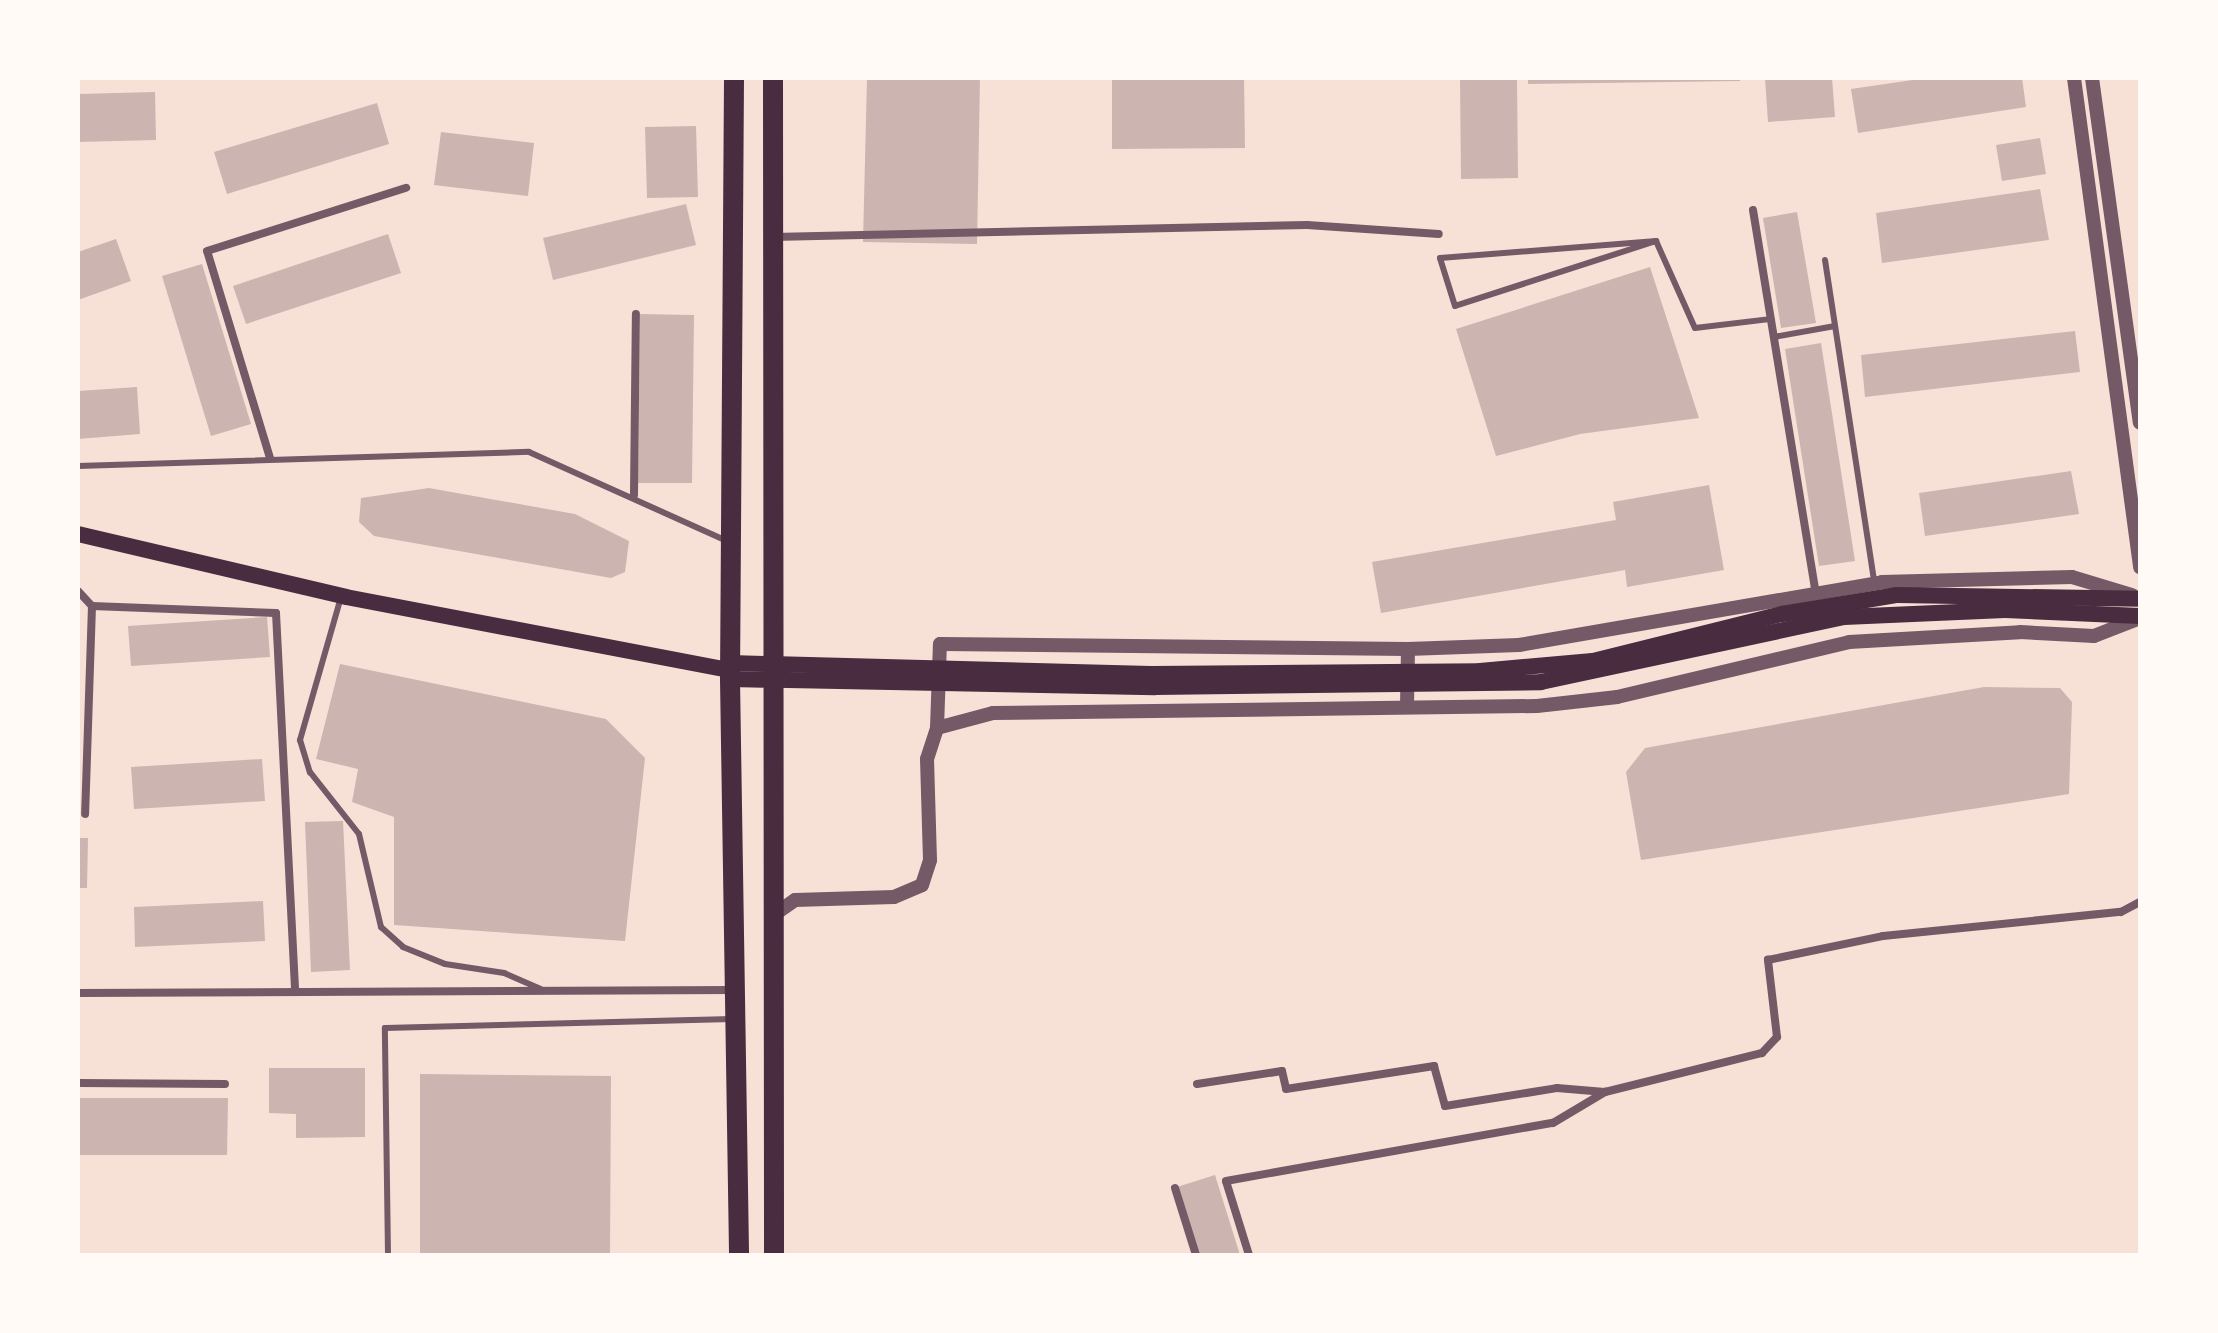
<!DOCTYPE html>
<style>
body{margin:0}
#map{position:relative;width:2218px;height:1333px;overflow:hidden;background:#f7e1d7;font-family:"Zilla Slab",serif}
div>[style]{position:absolute}
.building>*{inset:0;background:#ccb4b1}
.service>*{height:6px;margin:-3px;padding:0 3px;transform-origin:3px;border-radius:3px;background:#755966}
.minor>*{height:8px;margin:-4px;padding:0 4px;transform-origin:4px;border-radius:4px;background:#755966}
.tertiary>*{height:14px;margin:-7px;padding:0 7px;transform-origin:7px;border-radius:7px;background:#755966}
.secondary>*{height:16px;margin:-8px;padding:0 8px;transform-origin:8px;border-radius:8px;background:#4a2c40}
.primary>*{height:20px;margin:-10px;padding:0 10px;transform-origin:10px;border-radius:10px;background:#4a2c40}
span{translate:-50% -50%;white-space:nowrap;text-align:center;line-height:1.15;-webkit-text-stroke:6px #fffaf5;paint-order:stroke}
.frame{position:absolute;inset:0;border:80px solid #fffaf5;pointer-events:none}
</style>
<div id="map">
<div class="building">
<i style="clip-path:polygon(867px 78px,980px 78px,977px 244px,863px 242px)"></i>
<i style="clip-path:polygon(1112px 78px,1244px 78px,1245px 148px,1112px 149px)"></i>
<i style="clip-path:polygon(1460px 78px,1517px 78px,1518px 178px,1461px 179px)"></i>
<i style="clip-path:polygon(1528px 78px,1740px 78px,1740px 81px,1528px 84px)"></i>
<i style="clip-path:polygon(1765px 78px,1832px 78px,1835px 117px,1768px 122px)"></i>
<i style="clip-path:polygon(1926px 78px,2022px 78px,2026px 107px,1858px 133px,1851px 89px)"></i>
<i style="clip-path:polygon(155px 92px,156px 140px,78px 142px,78px 94px)"></i>
<i style="clip-path:polygon(377px 103px,389px 144px,227px 194px,214px 152px)"></i>
<i style="clip-path:polygon(696px 126px,698px 197px,647px 198px,645px 127px)"></i>
<i style="clip-path:polygon(441px 132px,534px 143px,528px 196px,434px 185px)"></i>
<i style="clip-path:polygon(2040px 138px,2046px 174px,2002px 181px,1996px 145px)"></i>
<i style="clip-path:polygon(2040px 189px,2049px 240px,1882px 263px,1876px 213px)"></i>
<i style="clip-path:polygon(686px 204px,696px 245px,553px 280px,543px 238px)"></i>
<i style="clip-path:polygon(1797px 212px,1816px 323px,1781px 328px,1763px 218px)"></i>
<i style="clip-path:polygon(388px 234px,401px 273px,246px 324px,233px 286px)"></i>
<i style="clip-path:polygon(116px 239px,131px 281px,78px 300px,78px 252px)"></i>
<i style="clip-path:polygon(202px 264px,251px 424px,211px 436px,162px 276px)"></i>
<i style="clip-path:polygon(1650px 267px,1699px 418px,1580px 434px,1496px 456px,1456px 329px)"></i>
<i style="clip-path:polygon(640px 314px,694px 315px,692px 483px,638px 483px)"></i>
<i style="clip-path:polygon(2075px 331px,2080px 372px,1865px 397px,1861px 355px)"></i>
<i style="clip-path:polygon(1821px 343px,1855px 561px,1819px 566px,1785px 349px)"></i>
<i style="clip-path:polygon(137px 387px,140px 434px,78px 439px,78px 391px)"></i>
<i style="clip-path:polygon(2071px 471px,2079px 514px,1925px 536px,1919px 493px)"></i>
<i style="clip-path:polygon(1709px 485px,1724px 570px,1627px 587px,1625px 570px,1381px 613px,1372px 562px,1616px 520px,1613px 502px)"></i>
<i style="clip-path:polygon(429px 488px,575px 514px,629px 541px,625px 572px,611px 578px,374px 536px,359px 522px,361px 498px)"></i>
<i style="clip-path:polygon(267px 617px,270px 657px,131px 666px,128px 626px)"></i>
<i style="clip-path:polygon(340px 664px,606px 719px,645px 758px,625px 941px,394px 925px,394px 817px,352px 802px,358px 769px,316px 759px)"></i>
<i style="clip-path:polygon(1984px 687px,2060px 688px,2072px 702px,2069px 794px,1641px 860px,1626px 772px,1645px 748px)"></i>
<i style="clip-path:polygon(262px 759px,265px 801px,134px 809px,131px 767px)"></i>
<i style="clip-path:polygon(343px 821px,350px 970px,311px 972px,305px 822px)"></i>
<i style="clip-path:polygon(78px 838px,88px 838px,87px 888px,78px 888px)"></i>
<i style="clip-path:polygon(263px 901px,265px 941px,135px 947px,134px 907px)"></i>
<i style="clip-path:polygon(269px 1068px,365px 1068px,365px 1137px,296px 1138px,296px 1114px,269px 1113px)"></i>
<i style="clip-path:polygon(420px 1074px,611px 1076px,610px 1255px,420px 1255px)"></i>
<i style="clip-path:polygon(78px 1098px,228px 1098px,227px 1155px,78px 1155px)"></i>
<i style="clip-path:polygon(1215px 1175px,1240px 1255px,1198px 1255px,1177px 1187px)"></i>
</div>
<div class="service">
<i style="left:1656px;top:241px;width:211px;rotate:162.1deg"></i>
<i style="left:1455px;top:306px;width:50px;rotate:-107.4deg"></i>
<i style="left:1440px;top:258px;width:217px;rotate:-4.5deg"></i>
<i style="left:1656px;top:241px;width:95px;rotate:65.9deg"></i>
<i style="left:1695px;top:328px;width:77px;rotate:-6.8deg"></i>
<i style="left:1825px;top:260px;width:325px;rotate:81.3deg"></i>
<i style="left:1774px;top:337px;width:62px;rotate:-10.2deg"></i>
<i style="left:78px;top:466px;width:451px;rotate:-1.8deg"></i>
<i style="left:529px;top:452px;width:217px;rotate:24.2deg"></i>
<i style="left:341px;top:597px;width:149px;rotate:106deg"></i>
<i style="left:300px;top:740px;width:34px;rotate:73deg"></i>
<i style="left:310px;top:772px;width:79px;rotate:51.7deg"></i>
<i style="left:359px;top:834px;width:96px;rotate:76.7deg"></i>
<i style="left:381px;top:927px;width:30px;rotate:42deg"></i>
<i style="left:403px;top:947px;width:45px;rotate:22deg"></i>
<i style="left:445px;top:964px;width:60px;rotate:8.7deg"></i>
<i style="left:504px;top:973px;width:40px;rotate:23.4deg"></i>
<i style="left:388px;top:1255px;width:227px;rotate:-90.8deg"></i>
<i style="left:385px;top:1028px;width:347px;rotate:-1.5deg"></i>
</div>
<div class="minor">
<i style="left:1753px;top:210px;width:385px;rotate:80.7deg"></i>
<i style="left:773px;top:237px;width:534px;rotate:-1.29deg"></i>
<i style="left:1307px;top:225px;width:132px;rotate:3.9deg"></i>
<i style="left:270px;top:458px;width:216px;rotate:-106.9deg"></i>
<i style="left:207px;top:251px;width:209px;rotate:-17.6deg"></i>
<i style="left:634px;top:495px;width:181px;rotate:-89.4deg"></i>
<i style="left:78px;top:591px;width:21px;rotate:47deg"></i>
<i style="left:92px;top:606px;width:208px;rotate:91.9deg"></i>
<i style="left:92px;top:606px;width:184px;rotate:2.2deg"></i>
<i style="left:276px;top:613px;width:378px;rotate:87.1deg"></i>
<i style="left:78px;top:993px;width:655px;rotate:-0.26deg"></i>
<i style="left:78px;top:1083px;width:147px;rotate:0.4deg"></i>
<i style="left:1197px;top:1084px;width:86px;rotate:-8.7deg"></i>
<i style="left:1282px;top:1071px;width:18px;rotate:77deg"></i>
<i style="left:1286px;top:1089px;width:150px;rotate:-8.8deg"></i>
<i style="left:1434px;top:1066px;width:41px;rotate:74.6deg"></i>
<i style="left:1445px;top:1106px;width:113px;rotate:-9.1deg"></i>
<i style="left:1557px;top:1088px;width:48px;rotate:4.8deg"></i>
<i style="left:1175px;top:1188px;width:70px;rotate:72.6deg"></i>
<i style="left:1249px;top:1255px;width:77px;rotate:-107.3deg"></i>
<i style="left:1226px;top:1181px;width:332px;rotate:-10.1deg"></i>
<i style="left:1553px;top:1123px;width:61px;rotate:-30.8deg"></i>
<i style="left:1605px;top:1092px;width:162px;rotate:-14deg"></i>
<i style="left:1762px;top:1053px;width:22px;rotate:-47deg"></i>
<i style="left:1777px;top:1037px;width:78px;rotate:-96.7deg"></i>
<i style="left:1768px;top:960px;width:117px;rotate:-11.8deg"></i>
<i style="left:1883px;top:936px;width:239px;rotate:-5.8deg"></i>
<i style="left:2121px;top:912px;width:21px;rotate:-28deg"></i>
</div>
<div class="tertiary">
<i style="left:2074px;top:78px;width:494px;rotate:82.3deg"></i>
<i style="left:2092px;top:78px;width:348px;rotate:82.1deg"></i>
<i style="left:1407px;top:706px;width:57px;rotate:-89deg"></i>
<i style="left:1408px;top:649px;width:111px;rotate:-2.1deg"></i>
<i style="left:1519px;top:645px;width:368px;rotate:-9.8deg"></i>
<i style="left:1882px;top:582px;width:190px;rotate:-1.5deg"></i>
<i style="left:2072px;top:577px;width:63px;rotate:16.7deg"></i>
<i style="left:937px;top:728px;width:84px;rotate:-88deg"></i>
<i style="left:940px;top:644px;width:468px;rotate:0.6deg"></i>
<i style="left:775px;top:914px;width:24px;rotate:-35deg"></i>
<i style="left:795px;top:900px;width:99px;rotate:-1.7deg"></i>
<i style="left:894px;top:897px;width:30px;rotate:-23deg"></i>
<i style="left:922px;top:885px;width:26px;rotate:-72deg"></i>
<i style="left:930px;top:860px;width:101px;rotate:-91.7deg"></i>
<i style="left:927px;top:759px;width:33px;rotate:-72deg"></i>
<i style="left:937px;top:728px;width:58px;rotate:-15deg"></i>
<i style="left:993px;top:713px;width:544px;rotate:-0.74deg"></i>
<i style="left:1537px;top:706px;width:81px;rotate:-6.4deg"></i>
<i style="left:1617px;top:697px;width:238px;rotate:-13.3deg"></i>
<i style="left:1849px;top:642px;width:171px;rotate:-3.3deg"></i>
<i style="left:2020px;top:632px;width:74px;rotate:3.1deg"></i>
<i style="left:2094px;top:636px;width:49px;rotate:-21.4deg"></i>
</div>
<div class="secondary">
<i style="left:78px;top:534px;width:275px;rotate:13.2deg"></i>
<i style="left:346px;top:597px;width:391px;rotate:10.8deg"></i>
<i style="left:730px;top:663px;width:421px;rotate:1.5deg"></i>
<i style="left:1151px;top:674px;width:329px;rotate:-0.5deg"></i>
<i style="left:1480px;top:671px;width:113px;rotate:-5.1deg"></i>
<i style="left:1593px;top:661px;width:195px;rotate:-14deg"></i>
<i style="left:1782px;top:614px;width:117px;rotate:-9.4deg"></i>
<i style="left:1897px;top:595px;width:243px;rotate:0.9deg"></i>
<i style="left:730px;top:679px;width:425px;rotate:1.1deg"></i>
<i style="left:1155px;top:687px;width:386px;rotate:-0.7deg"></i>
<i style="left:1541px;top:682px;width:310px;rotate:-12.1deg"></i>
<i style="left:1844px;top:617px;width:161px;rotate:-2.5deg"></i>
<i style="left:2005px;top:610px;width:135px;rotate:2.5deg"></i>
</div>
<div class="primary">
<i style="left:734px;top:78px;width:601px;rotate:90.38deg"></i>
<i style="left:730px;top:679px;width:576px;rotate:89.1deg"></i>
<i style="left:773px;top:78px;width:1177px;rotate:89.95deg"></i>
</div>
<div class="frame"></div>
</div>
